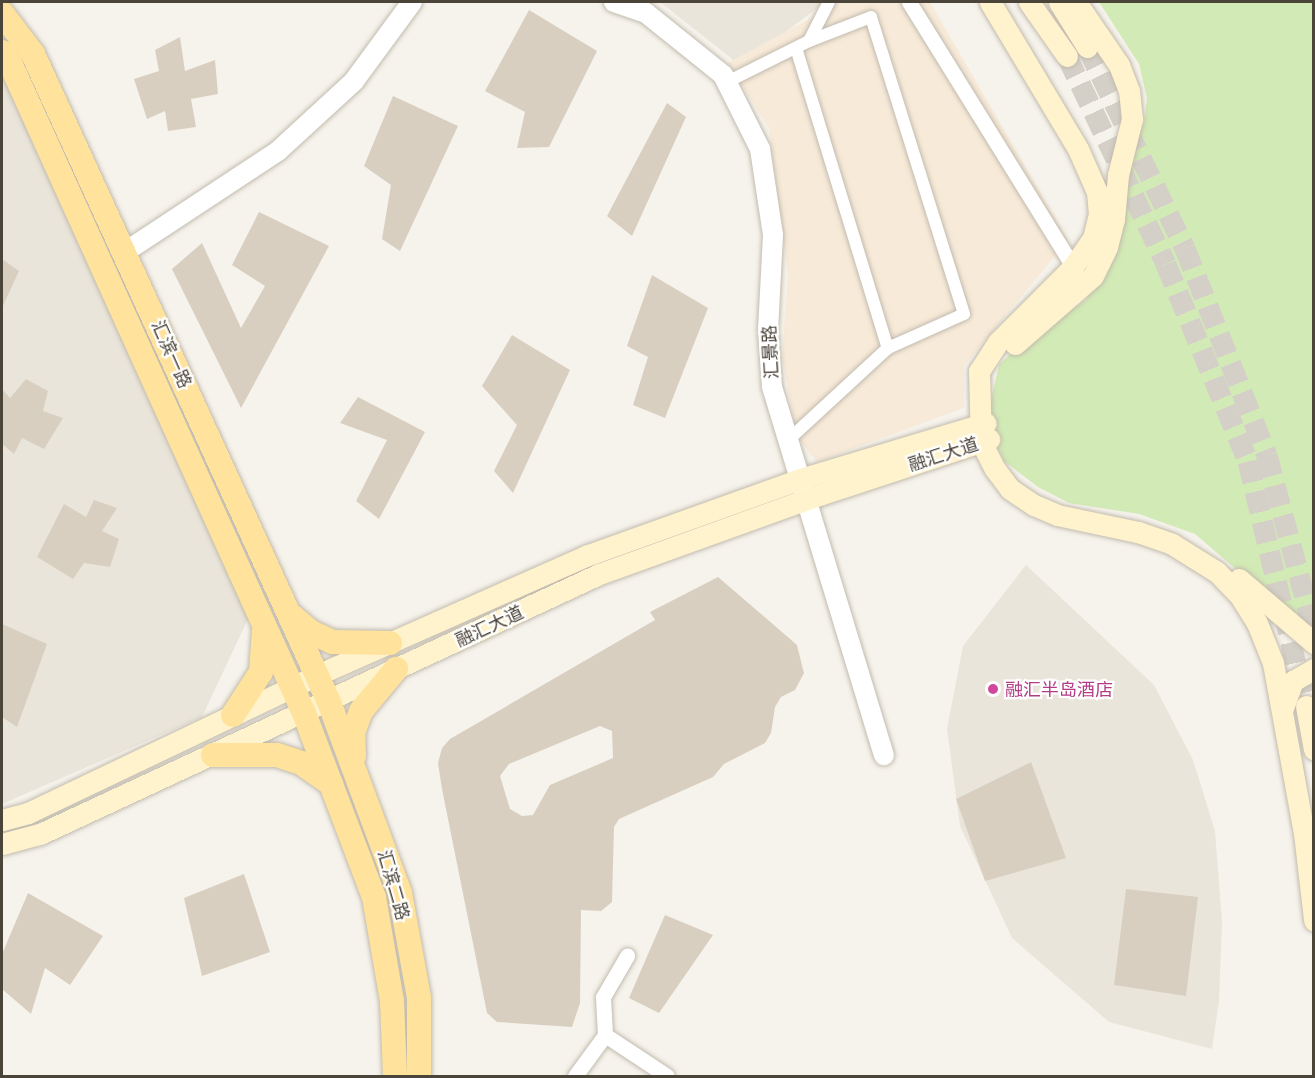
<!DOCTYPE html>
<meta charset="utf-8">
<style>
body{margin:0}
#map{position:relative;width:1315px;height:1078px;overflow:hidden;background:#f6f3ec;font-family:"Noto Sans","Noto Sans SC",sans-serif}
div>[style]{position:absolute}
.residential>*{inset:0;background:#eae5da}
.commercial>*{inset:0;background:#f7ead8}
.green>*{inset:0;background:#d2eab5}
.building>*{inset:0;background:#d8cfc1}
.secondary-tunnel>*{height:21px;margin-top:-10.5px;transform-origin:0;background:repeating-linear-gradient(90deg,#d4d0c8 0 21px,transparent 0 31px)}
.roads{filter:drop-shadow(0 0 2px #c2bbae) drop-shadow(0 0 2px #c2bbae)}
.pedestrian>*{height:12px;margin:-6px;padding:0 6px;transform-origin:6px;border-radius:6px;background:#fff}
.minor>*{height:15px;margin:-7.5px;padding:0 7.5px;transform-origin:7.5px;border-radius:7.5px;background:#fff}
.tertiary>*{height:20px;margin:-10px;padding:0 10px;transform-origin:10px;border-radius:10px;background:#fff}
.secondary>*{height:21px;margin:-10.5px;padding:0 10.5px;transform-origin:10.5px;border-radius:10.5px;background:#fff3cd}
.primary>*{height:24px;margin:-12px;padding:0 12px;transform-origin:12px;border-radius:12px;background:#ffe39c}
.dots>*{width:16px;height:16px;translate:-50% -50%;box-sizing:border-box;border:3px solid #fff;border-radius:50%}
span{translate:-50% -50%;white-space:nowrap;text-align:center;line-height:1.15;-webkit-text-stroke:4.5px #fff;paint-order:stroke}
.street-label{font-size:18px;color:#4b4439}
.hotel-label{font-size:18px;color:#b23c85}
.left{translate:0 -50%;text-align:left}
.frame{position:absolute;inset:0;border:3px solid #4b4439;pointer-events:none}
</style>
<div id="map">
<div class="residential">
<i style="clip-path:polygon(660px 2px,825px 2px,741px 66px)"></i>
<i style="clip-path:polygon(2px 75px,248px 619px,202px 717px,2px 804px)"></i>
<i style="clip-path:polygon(1026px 565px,1154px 685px,1193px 760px,1215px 831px,1222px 922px,1219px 1001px,1212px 1049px,1109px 1022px,1012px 938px,960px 826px,947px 729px,963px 646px)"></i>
</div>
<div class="commercial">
<i style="clip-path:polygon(835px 2px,930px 2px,1068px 240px,964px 366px,964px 408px,817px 462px,797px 437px,782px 357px,788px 276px,769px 128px,728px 63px,835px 5px)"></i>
</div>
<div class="green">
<i style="clip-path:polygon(1099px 2px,1313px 2px,1313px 653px,1237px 570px,1195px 534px,1139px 514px,1069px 503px,1038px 487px,1004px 461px,995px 441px,989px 409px,999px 365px,1025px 339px,1086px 300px,1101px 273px,1126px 159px,1144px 123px,1147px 98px,1139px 64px)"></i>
</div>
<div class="building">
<i style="clip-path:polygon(529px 10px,597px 51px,549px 147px,517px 148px,525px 112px,485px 91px)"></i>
<i style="clip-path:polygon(180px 37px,185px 71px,215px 60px,218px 94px,191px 99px,196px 127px,168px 131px,165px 111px,147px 119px,134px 79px,159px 71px,155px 50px)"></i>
<i style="clip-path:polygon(393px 96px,458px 126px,400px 251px,382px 239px,391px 185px,364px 166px)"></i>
<i style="clip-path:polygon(667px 103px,686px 117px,632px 236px,607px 216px)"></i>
<i style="clip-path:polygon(259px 212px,329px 246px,241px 408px,172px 269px,202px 243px,241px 328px,265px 286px,232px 265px)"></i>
<i style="clip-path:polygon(2px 259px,19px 271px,2px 308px)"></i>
<i style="clip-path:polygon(652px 275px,708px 308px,665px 418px,633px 405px,648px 357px,627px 346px)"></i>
<i style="clip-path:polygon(512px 335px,570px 370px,513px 493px,494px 471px,517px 425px,482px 386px)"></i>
<i style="clip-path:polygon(26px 379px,48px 391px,43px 411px,63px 418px,44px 449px,22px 438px,14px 454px,2px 444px,2px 389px,10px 398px)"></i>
<i style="clip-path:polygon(358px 397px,425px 432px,379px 519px,356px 501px,387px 440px,340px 423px)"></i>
<i style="clip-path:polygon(94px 500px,117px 508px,102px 531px,119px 539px,110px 567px,84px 563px,73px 579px,37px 557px,64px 504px,86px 517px)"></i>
<i style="clip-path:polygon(evenodd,718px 577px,797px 645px,804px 673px,795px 690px,781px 697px,775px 707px,771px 733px,765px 743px,724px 764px,713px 777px,619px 819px,614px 827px,612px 902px,601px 911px,581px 910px,580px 1003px,572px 1027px,497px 1022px,487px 1013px,442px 789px,438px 763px,442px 748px,450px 739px,655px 620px,650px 612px,718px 577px,600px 726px,612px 731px,613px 758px,550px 785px,533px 815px,522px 816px,510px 809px,500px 776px,509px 764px,600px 726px)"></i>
<i style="clip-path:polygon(2px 624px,47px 644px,17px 727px,2px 717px)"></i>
<i style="clip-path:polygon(1031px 762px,1066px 858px,985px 881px,956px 799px)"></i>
<i style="clip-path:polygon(244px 874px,270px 952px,202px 976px,184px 898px)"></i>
<i style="clip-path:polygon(1126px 889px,1198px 897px,1186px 996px,1114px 985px)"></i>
<i style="clip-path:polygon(28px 893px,103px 936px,70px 985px,45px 968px,31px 1014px,2px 989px,2px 954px)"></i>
<i style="clip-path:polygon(665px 915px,713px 935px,659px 1013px,629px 998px)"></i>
</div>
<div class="secondary-tunnel">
<i style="left:1087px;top:47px;width:224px;rotate:64deg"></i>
<i style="left:1185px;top:248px;width:223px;rotate:68.4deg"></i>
<i style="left:1267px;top:455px;width:183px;rotate:75.1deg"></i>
<i style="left:1067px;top:56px;width:230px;rotate:64.5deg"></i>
<i style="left:1166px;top:264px;width:213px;rotate:67.4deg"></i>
<i style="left:1248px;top:461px;width:252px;rotate:76.7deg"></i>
</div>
<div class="roads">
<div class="pedestrian">
<i style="left:796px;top:48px;width:314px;rotate:73deg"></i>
<i style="left:888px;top:348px;width:83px;rotate:-24.1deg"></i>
<i style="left:964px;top:314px;width:311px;rotate:-107.4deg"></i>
<i style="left:871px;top:17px;width:66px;rotate:158.8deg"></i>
<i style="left:727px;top:82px;width:92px;rotate:-26.6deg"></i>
<i style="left:809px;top:41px;width:44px;rotate:-62.9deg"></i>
<i style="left:786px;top:442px;width:139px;rotate:-42.7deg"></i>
</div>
<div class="minor">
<i style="left:909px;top:2px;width:312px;rotate:58.2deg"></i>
<i style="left:605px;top:1035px;width:74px;rotate:33.5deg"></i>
<i style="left:575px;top:1076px;width:51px;rotate:-53.8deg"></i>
<i style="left:605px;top:1035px;width:38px;rotate:-93deg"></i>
<i style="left:603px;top:997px;width:48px;rotate:-59.7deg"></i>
</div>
<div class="tertiary">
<i style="left:614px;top:2px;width:34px;rotate:19deg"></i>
<i style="left:646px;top:13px;width:99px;rotate:38.8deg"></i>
<i style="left:723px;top:75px;width:83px;rotate:63.4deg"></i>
<i style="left:760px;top:149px;width:87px;rotate:81.4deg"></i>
<i style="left:773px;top:235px;width:94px;rotate:93deg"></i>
<i style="left:768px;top:329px;width:58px;rotate:86.1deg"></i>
<i style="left:772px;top:387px;width:385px;rotate:73.1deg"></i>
<i style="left:125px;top:252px;width:183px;rotate:-33.4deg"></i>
<i style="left:278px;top:151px;width:103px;rotate:-42.6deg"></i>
<i style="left:354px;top:81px;width:98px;rotate:-53.7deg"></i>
</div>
<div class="secondary">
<i style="left:990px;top:2px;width:171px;rotate:59.1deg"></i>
<i style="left:1078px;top:149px;width:47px;rotate:66.2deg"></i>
<i style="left:1097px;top:192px;width:22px;rotate:85deg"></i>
<i style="left:1099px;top:214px;width:25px;rotate:104deg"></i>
<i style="left:1093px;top:238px;width:35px;rotate:125deg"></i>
<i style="left:1073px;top:267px;width:106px;rotate:135deg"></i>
<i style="left:998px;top:342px;width:35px;rotate:123deg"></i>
<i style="left:979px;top:371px;width:71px;rotate:88.4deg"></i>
<i style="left:981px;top:442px;width:30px;rotate:63deg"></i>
<i style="left:995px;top:469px;width:25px;rotate:53deg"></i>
<i style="left:1010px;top:489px;width:29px;rotate:34deg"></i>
<i style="left:1034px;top:505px;width:25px;rotate:23deg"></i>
<i style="left:1057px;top:515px;width:83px;rotate:11.9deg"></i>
<i style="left:1138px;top:532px;width:36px;rotate:19deg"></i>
<i style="left:1172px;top:544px;width:53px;rotate:31.9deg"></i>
<i style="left:1217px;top:572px;width:33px;rotate:46deg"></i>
<i style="left:1240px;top:596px;width:32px;rotate:58deg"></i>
<i style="left:1257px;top:623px;width:43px;rotate:68.2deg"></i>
<i style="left:1273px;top:663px;width:173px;rotate:79.7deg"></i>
<i style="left:1304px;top:833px;width:88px;rotate:83.4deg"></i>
<i style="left:1029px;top:2px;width:66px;rotate:54.9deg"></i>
<i style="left:1059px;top:2px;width:53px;rotate:58.1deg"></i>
<i style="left:1015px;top:344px;width:103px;rotate:-41.1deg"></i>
<i style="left:1093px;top:276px;width:32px;rotate:-64deg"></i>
<i style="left:1107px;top:247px;width:29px;rotate:-76deg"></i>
<i style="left:1114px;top:219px;width:44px;rotate:-84.8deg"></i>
<i style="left:1118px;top:175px;width:58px;rotate:-76deg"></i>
<i style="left:1132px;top:119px;width:28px;rotate:-96deg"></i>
<i style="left:1129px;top:91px;width:28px;rotate:-111deg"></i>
<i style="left:1119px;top:65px;width:76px;rotate:-124.3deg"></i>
<i style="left:1239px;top:579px;width:99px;rotate:40.5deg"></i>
<i style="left:1306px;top:706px;width:44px;rotate:79.5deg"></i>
<i style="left:1283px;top:708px;width:29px;rotate:-70deg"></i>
<i style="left:1293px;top:681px;width:24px;rotate:-30deg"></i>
<i style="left:2px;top:820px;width:27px;rotate:-15deg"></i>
<i style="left:28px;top:813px;width:320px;rotate:-25.5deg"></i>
<i style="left:317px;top:675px;width:296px;rotate:-23.9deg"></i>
<i style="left:588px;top:555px;width:222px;rotate:-19.7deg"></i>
<i style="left:797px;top:480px;width:197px;rotate:-16.8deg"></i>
<i style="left:2px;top:844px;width:39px;rotate:-15deg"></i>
<i style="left:40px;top:834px;width:617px;rotate:-24.94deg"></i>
<i style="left:599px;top:574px;width:218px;rotate:-19.8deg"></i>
<i style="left:804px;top:500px;width:195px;rotate:-18.2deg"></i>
</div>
<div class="primary">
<i style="left:2px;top:13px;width:51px;rotate:52.9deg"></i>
<i style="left:33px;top:54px;width:712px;rotate:65.45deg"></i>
<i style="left:329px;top:702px;width:204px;rotate:69.6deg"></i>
<i style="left:400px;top:893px;width:107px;rotate:79.7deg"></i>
<i style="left:419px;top:998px;width:78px;rotate:90deg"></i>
<i style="left:2px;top:52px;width:16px;rotate:55deg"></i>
<i style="left:11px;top:65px;width:711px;rotate:65.67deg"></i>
<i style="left:304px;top:713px;width:197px;rotate:69.2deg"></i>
<i style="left:374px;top:897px;width:106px;rotate:80.2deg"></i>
<i style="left:392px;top:1001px;width:75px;rotate:87.7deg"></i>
<i style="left:292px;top:616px;width:25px;rotate:40deg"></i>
<i style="left:311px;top:632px;width:23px;rotate:25deg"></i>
<i style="left:332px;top:642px;width:58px;rotate:1deg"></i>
<i style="left:233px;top:715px;width:51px;rotate:-56.9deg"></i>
<i style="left:261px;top:672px;width:42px;rotate:-85.9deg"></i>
<i style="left:213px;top:755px;width:64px"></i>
<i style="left:277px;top:755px;width:25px;rotate:18deg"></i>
<i style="left:301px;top:763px;width:37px;rotate:35deg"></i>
<i style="left:354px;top:756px;width:23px;rotate:-92deg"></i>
<i style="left:353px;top:733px;width:23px;rotate:-70deg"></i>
<i style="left:361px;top:711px;width:55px;rotate:-50.2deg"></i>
</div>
</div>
<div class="dots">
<i style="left:993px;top:689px;background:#d1479c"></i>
</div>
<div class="street-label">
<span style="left:770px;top:352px;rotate:-93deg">汇景路</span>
<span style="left:172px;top:354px;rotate:66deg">汇滨一路</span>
<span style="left:943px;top:454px;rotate:-18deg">融汇大道</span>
<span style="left:489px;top:626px;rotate:-25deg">融汇大道</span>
<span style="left:394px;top:885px;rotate:74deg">汇滨二路</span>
</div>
<div class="hotel-label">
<span class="left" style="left:1005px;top:689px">融汇半岛酒店</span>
</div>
<div class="frame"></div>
</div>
